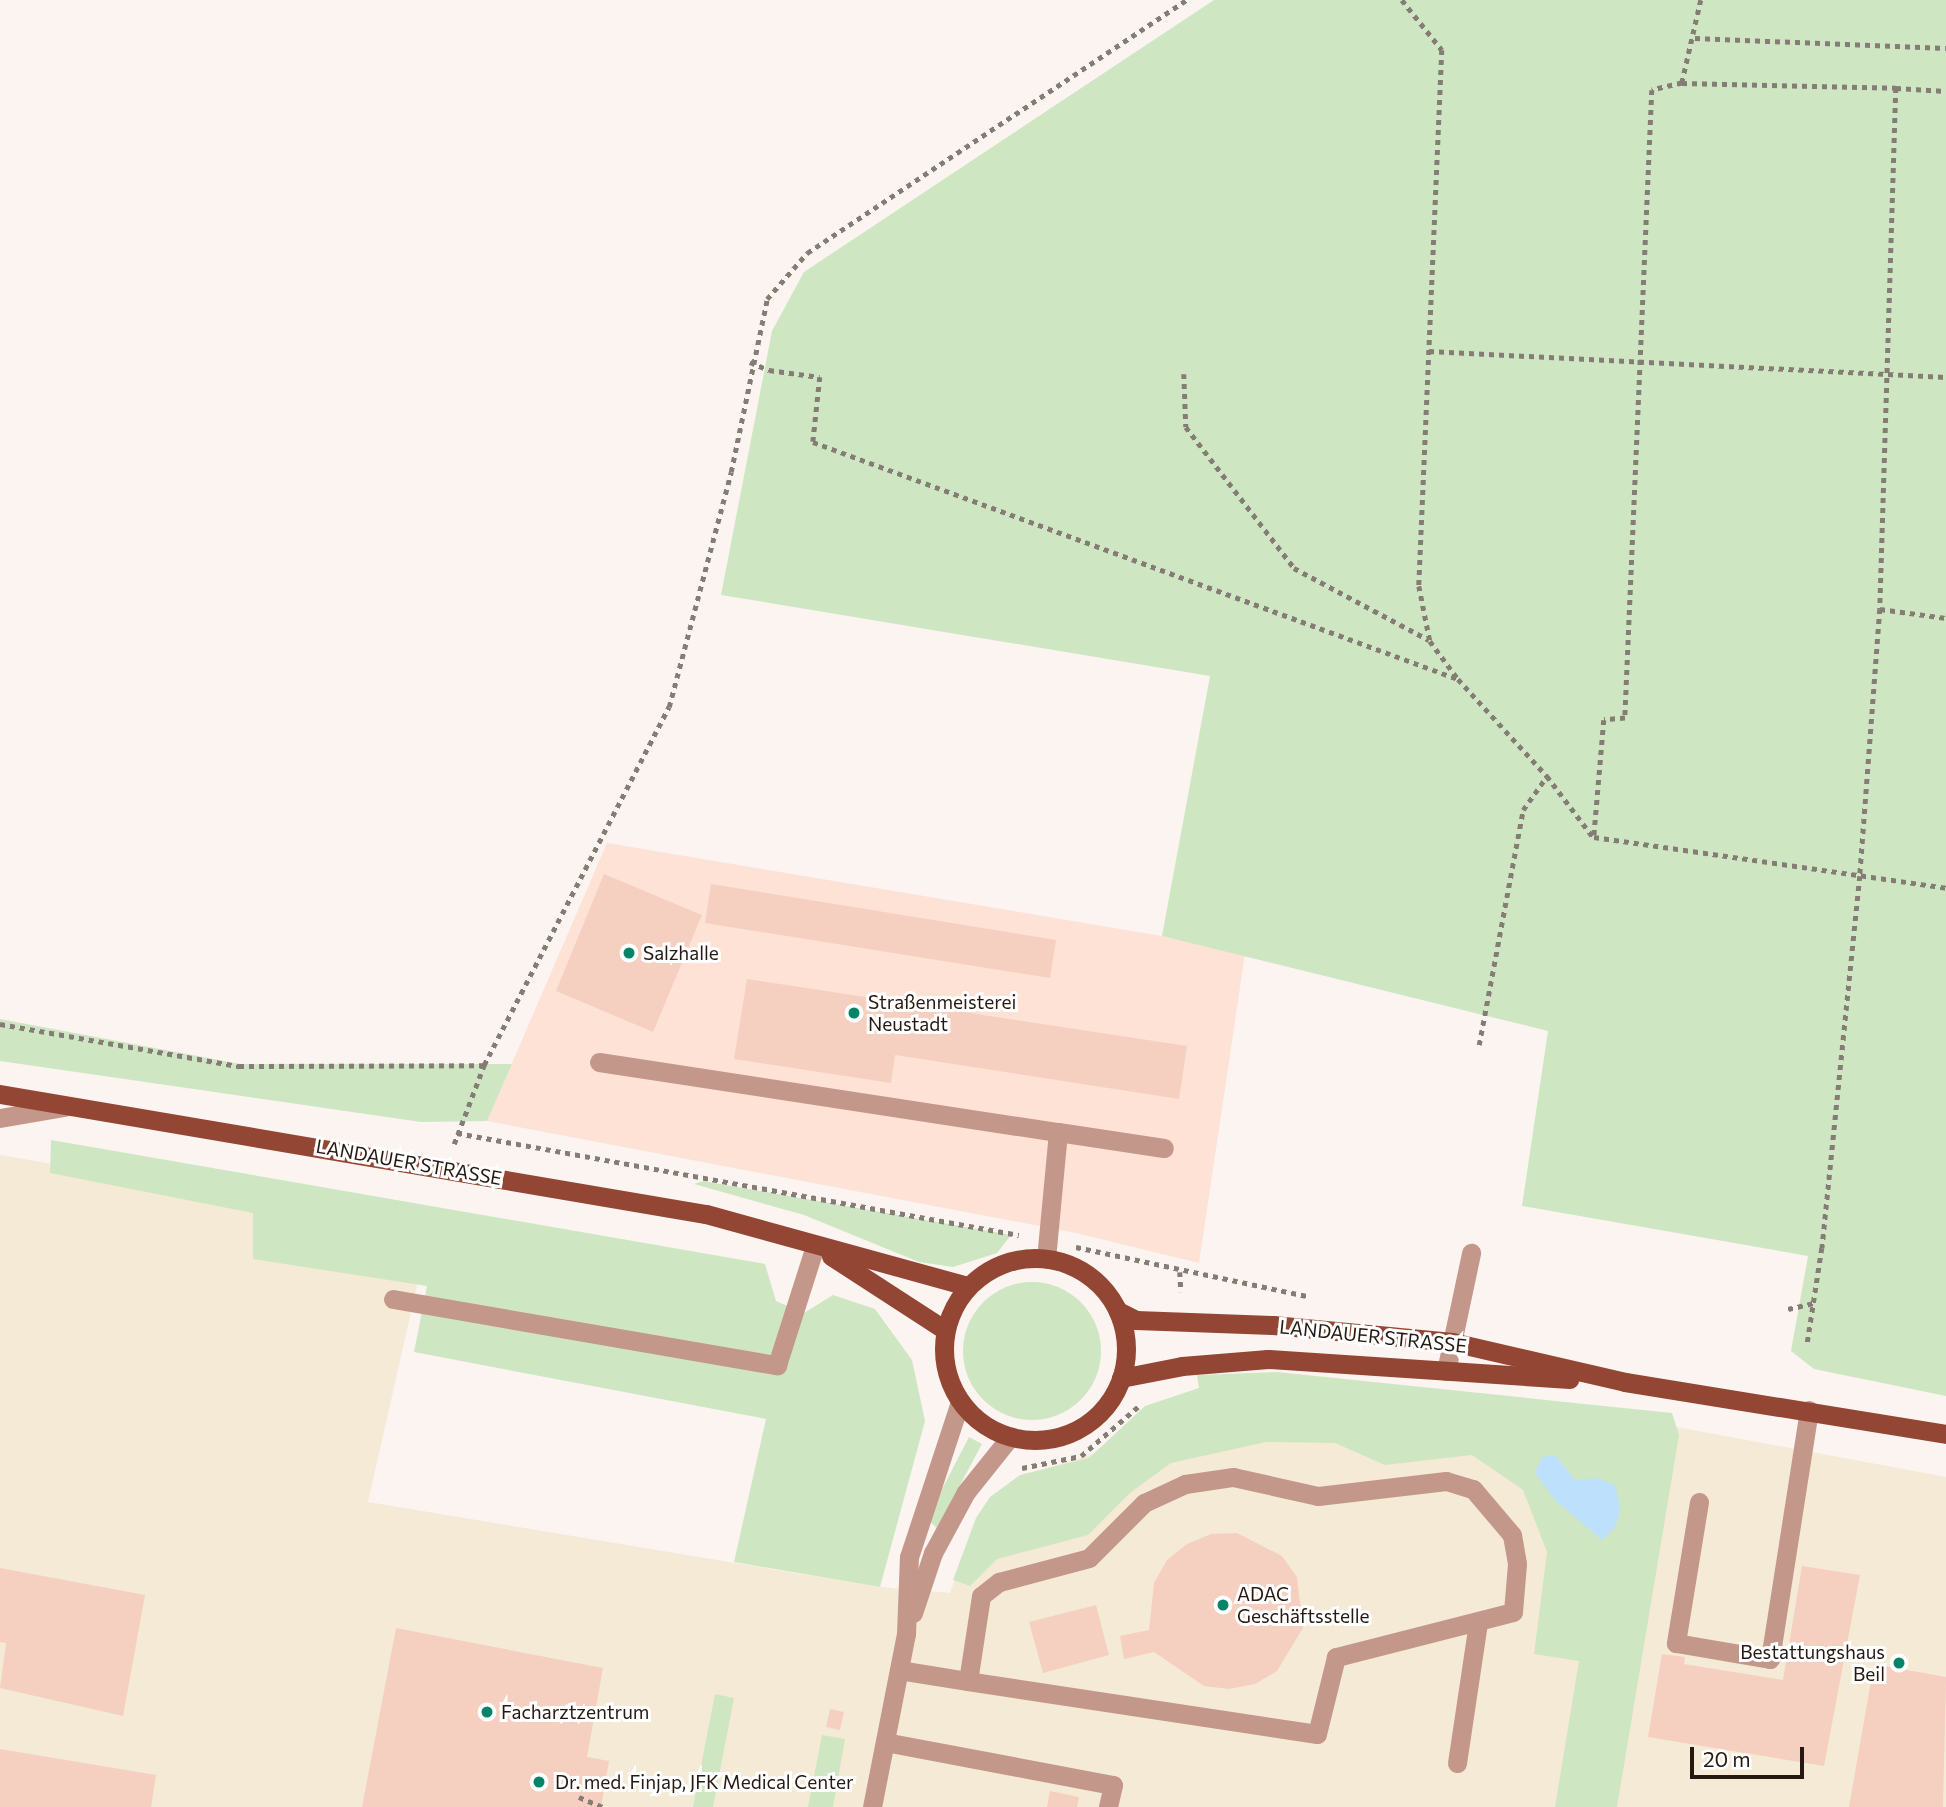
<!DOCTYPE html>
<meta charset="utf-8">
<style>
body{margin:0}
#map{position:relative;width:1946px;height:1807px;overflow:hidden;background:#fbf4f0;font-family:Commissioner,sans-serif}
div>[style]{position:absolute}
.commercial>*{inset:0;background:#f5ead5}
.built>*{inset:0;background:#fde2d5}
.green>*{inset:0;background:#cee7c2}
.round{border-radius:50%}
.water>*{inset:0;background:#bde0fd}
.building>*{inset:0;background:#f5d0c0}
.path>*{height:4.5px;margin-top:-2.25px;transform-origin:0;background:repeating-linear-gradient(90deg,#867c76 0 5px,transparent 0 10px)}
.service>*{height:19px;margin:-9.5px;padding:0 9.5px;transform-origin:9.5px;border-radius:9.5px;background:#c4978b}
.minor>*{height:19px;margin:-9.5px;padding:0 9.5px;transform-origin:9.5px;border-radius:9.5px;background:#c4978b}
.primary>*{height:19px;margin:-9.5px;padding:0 9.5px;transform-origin:9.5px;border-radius:9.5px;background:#934633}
.primary>.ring{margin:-9.5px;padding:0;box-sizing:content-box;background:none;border:19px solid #934633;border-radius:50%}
.dots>*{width:19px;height:19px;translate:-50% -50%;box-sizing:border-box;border:4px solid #fff;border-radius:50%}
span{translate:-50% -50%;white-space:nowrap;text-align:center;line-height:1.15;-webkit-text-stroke:6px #fff;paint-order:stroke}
.poi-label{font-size:19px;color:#251912}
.left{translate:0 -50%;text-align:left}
.right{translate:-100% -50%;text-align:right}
.street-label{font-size:19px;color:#251912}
.scale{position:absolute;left:1690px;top:1747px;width:114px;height:32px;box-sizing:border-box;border:4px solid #251912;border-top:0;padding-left:9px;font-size:21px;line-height:24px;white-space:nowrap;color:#251912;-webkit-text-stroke:5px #fff;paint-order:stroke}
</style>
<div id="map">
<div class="commercial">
<i style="clip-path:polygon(0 1155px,430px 1228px,368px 1502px,880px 1587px,950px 1593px,963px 1557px,1033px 1472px,1108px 1450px,1644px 1421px,1946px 1477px,1946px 1807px,0 1807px)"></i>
</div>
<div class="built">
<i style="clip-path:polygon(607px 843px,1162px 936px,1245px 954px,1199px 1263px,1076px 1233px,487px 1121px)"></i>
</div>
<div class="green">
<i style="clip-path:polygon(1214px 0,1946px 0,1946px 1396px,1814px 1369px,1791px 1351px,1808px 1256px,1522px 1206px,1548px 1031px,1162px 936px,1210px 676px,721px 595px,772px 331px,804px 272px)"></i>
<i style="clip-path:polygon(0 1019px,240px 1064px,512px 1064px,487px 1121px,421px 1122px,0 1061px)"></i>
<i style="clip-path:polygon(51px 1140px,765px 1264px,776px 1301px,804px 1313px,833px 1295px,875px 1309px,912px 1360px,925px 1421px,880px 1587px,734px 1562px,766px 1419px,414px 1352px,427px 1286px,253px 1259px,253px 1213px,50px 1173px)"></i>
<i style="clip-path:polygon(703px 1181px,1011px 1235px,997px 1253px,953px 1267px,919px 1262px,804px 1215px,694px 1184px)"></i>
<i class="round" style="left:963px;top:1282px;width:138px;height:138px"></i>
<i style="clip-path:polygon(1277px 1372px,1672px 1413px,1679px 1435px,1617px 1807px,1555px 1807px,1579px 1661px,1534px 1654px,1547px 1552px,1523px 1490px,1472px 1455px,1385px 1465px,1335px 1443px,1266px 1442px,1171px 1463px,1130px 1493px,1088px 1535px,997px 1559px,970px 1586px,953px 1580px,976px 1518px,990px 1497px,1020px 1475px,1089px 1458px,1145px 1406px,1199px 1388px,1197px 1375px)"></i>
<i style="clip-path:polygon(969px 1437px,982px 1444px,937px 1528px,930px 1522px,940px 1493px)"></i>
<i style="clip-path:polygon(715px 1694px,734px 1698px,713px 1807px,693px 1807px)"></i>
<i style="clip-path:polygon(822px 1735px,845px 1739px,833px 1807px,808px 1807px)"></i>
</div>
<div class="water">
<i style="clip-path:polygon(1555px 1455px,1575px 1480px,1597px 1478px,1616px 1486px,1620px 1509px,1616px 1526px,1602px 1540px,1557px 1502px,1535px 1473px,1542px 1457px)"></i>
</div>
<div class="building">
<i style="clip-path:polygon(604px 874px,702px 915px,653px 1032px,556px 991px)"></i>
<i style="clip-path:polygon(711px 884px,1056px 940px,1050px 978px,705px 923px)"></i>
<i style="clip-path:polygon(747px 979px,1187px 1046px,1179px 1099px,895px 1055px,891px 1083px,734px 1059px)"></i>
<i style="clip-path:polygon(1237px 1533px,1282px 1556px,1297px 1577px,1303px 1628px,1277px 1671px,1255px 1684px,1229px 1689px,1204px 1686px,1154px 1652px,1124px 1659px,1120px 1636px,1149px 1630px,1154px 1583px,1167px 1560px,1187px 1544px,1211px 1534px)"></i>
<i style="clip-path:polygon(1802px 1566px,1860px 1575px,1824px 1766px,1648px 1737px,1662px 1654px,1685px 1657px,1684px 1664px,1783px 1680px)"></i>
<i style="clip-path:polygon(0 1568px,145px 1595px,123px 1716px,0 1688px,6px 1643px,0 1642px)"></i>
<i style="clip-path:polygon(1096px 1605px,1109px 1655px,1043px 1673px,1029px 1622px)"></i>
<i style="clip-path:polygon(396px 1628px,603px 1668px,587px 1757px,609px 1761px,601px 1807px,362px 1807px)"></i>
<i style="clip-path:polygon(1874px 1664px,1946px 1677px,1943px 1807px,1849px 1807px)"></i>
<i style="clip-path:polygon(830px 1709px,844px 1712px,840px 1730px,826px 1727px)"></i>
<i style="clip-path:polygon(0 1749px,156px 1775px,151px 1807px,0 1807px)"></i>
<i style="clip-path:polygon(1050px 1791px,1079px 1797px,1077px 1807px,1047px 1807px)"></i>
</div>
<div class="path">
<i style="left:1402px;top:0;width:64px;rotate:51.3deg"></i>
<i style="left:1442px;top:50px;width:536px;rotate:92.46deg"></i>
<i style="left:1419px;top:586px;width:56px;rotate:78.7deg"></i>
<i style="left:1430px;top:641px;width:47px;rotate:53.6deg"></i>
<i style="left:1701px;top:0;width:85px;rotate:102.9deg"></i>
<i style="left:1682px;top:83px;width:31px;rotate:167deg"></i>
<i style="left:1652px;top:90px;width:629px;rotate:92.46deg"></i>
<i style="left:1625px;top:718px;width:21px;rotate:175deg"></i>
<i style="left:1604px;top:720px;width:117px;rotate:94.9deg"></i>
<i style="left:1594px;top:837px;width:356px;rotate:8.2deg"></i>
<i style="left:1695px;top:38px;width:251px;rotate:2.3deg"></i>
<i style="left:1682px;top:83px;width:214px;rotate:1.3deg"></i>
<i style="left:1896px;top:88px;width:521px;rotate:91.76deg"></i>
<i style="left:1880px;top:609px;width:268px;rotate:94.3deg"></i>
<i style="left:1860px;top:876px;width:374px;rotate:95.8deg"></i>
<i style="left:1822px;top:1248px;width:99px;rotate:98.7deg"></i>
<i style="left:1896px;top:88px;width:50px;rotate:3.4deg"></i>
<i style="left:1429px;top:351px;width:518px;rotate:2.88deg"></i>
<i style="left:750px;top:362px;width:21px;rotate:23deg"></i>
<i style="left:769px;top:370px;width:51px;rotate:7.8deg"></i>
<i style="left:820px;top:377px;width:65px;rotate:96.1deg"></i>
<i style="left:813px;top:442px;width:687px;rotate:20.18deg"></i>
<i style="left:1458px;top:679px;width:132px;rotate:47.5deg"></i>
<i style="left:1547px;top:776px;width:76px;rotate:53deg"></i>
<i style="left:1184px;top:374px;width:53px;rotate:87.8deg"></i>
<i style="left:1186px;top:427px;width:178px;rotate:52.5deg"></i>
<i style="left:1294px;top:568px;width:153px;rotate:28.1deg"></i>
<i style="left:1880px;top:609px;width:67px;rotate:7.8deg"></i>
<i style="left:0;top:1024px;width:243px;rotate:10deg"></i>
<i style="left:239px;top:1066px;width:245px;rotate:-0.2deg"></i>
<i style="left:1479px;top:1045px;width:239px;rotate:-79.4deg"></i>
<i style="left:1523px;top:810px;width:42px;rotate:-54.8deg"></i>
<i style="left:457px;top:1133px;width:571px;rotate:10.29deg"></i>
<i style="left:454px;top:1144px;width:85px;rotate:-69.2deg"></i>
<i style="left:484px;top:1065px;width:403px;rotate:-62.7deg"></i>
<i style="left:669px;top:707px;width:243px;rotate:-75.2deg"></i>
<i style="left:731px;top:472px;width:177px;rotate:-78.2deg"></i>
<i style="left:767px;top:299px;width:61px;rotate:-49deg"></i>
<i style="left:807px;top:253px;width:456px;rotate:-33.7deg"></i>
<i style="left:1076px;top:1247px;width:236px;rotate:12deg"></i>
<i style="left:1180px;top:1272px;width:20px;rotate:87deg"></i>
<i style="left:1788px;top:1309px;width:27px;rotate:-13deg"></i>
<i style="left:1022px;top:1468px;width:60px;rotate:-11.5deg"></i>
<i style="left:1081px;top:1456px;width:78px;rotate:-40.8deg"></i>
<i style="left:579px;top:1797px;width:26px;rotate:23deg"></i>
</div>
<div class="service">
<i style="left:599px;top:1062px;width:464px;rotate:8.7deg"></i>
<i style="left:1058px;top:1132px;width:127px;rotate:95.4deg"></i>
<i style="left:0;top:1118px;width:65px;rotate:-9.8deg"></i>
<i style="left:1058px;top:1132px;width:107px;rotate:8.6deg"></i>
<i style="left:393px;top:1299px;width:390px;rotate:9.8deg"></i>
<i style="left:777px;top:1365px;width:125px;rotate:-72.3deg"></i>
<i style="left:1446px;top:1371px;width:121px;rotate:-78deg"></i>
<i style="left:1699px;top:1502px;width:143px;rotate:99.3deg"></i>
<i style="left:1676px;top:1643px;width:95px;rotate:9.7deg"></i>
<i style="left:1770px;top:1659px;width:252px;rotate:-81.1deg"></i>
<i style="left:899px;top:1670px;width:70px;rotate:9.1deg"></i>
<i style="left:968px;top:1681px;width:86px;rotate:-81.3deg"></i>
<i style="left:981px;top:1596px;width:23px;rotate:-38deg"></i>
<i style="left:999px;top:1582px;width:93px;rotate:-14.9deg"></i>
<i style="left:1089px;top:1558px;width:78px;rotate:-45deg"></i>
<i style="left:1144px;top:1503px;width:45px;rotate:-24.9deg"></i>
<i style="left:1185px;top:1484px;width:49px;rotate:-8.3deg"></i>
<i style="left:1233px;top:1477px;width:87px;rotate:12.6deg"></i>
<i style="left:1318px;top:1496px;width:129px;rotate:-6.7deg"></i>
<i style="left:1446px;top:1481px;width:28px;rotate:17deg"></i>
<i style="left:1473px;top:1489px;width:60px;rotate:49.7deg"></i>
<i style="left:1512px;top:1535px;width:29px;rotate:80deg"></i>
<i style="left:1517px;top:1564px;width:48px;rotate:94.8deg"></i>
<i style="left:1513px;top:1612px;width:183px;rotate:165.7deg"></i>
<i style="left:1336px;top:1657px;width:79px;rotate:103.9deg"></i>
<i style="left:1317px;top:1734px;width:353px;rotate:-171.4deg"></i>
<i style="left:885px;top:1742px;width:232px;rotate:10.7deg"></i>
<i style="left:1113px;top:1785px;width:23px;rotate:103deg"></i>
<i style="left:1457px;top:1763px;width:143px;rotate:-81.5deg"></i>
</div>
<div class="minor">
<i style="left:913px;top:1613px;width:63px;rotate:-71.6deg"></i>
<i style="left:933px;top:1553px;width:69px;rotate:-61.6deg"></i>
<i style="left:966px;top:1492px;width:70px;rotate:-51.3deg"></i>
<i style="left:872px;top:1807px;width:176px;rotate:-78.9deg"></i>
<i style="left:906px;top:1634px;width:77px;rotate:-87.8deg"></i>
<i style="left:909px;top:1557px;width:163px;rotate:-71.8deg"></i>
</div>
<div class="primary">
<i style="left:0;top:1094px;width:716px;rotate:9.65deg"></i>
<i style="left:706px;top:1214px;width:272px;rotate:15.4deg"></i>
<i style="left:831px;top:1256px;width:136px;rotate:33deg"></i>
<i class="ring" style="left:944px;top:1258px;width:163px;height:163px"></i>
<i style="left:1118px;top:1311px;width:20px;rotate:27deg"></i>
<i style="left:1136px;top:1320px;width:137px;rotate:2.1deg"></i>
<i style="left:1273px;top:1325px;width:180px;rotate:5.4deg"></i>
<i style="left:1452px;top:1342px;width:178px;rotate:13deg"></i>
<i style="left:1625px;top:1382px;width:325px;rotate:9.2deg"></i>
<i style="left:1121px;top:1378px;width:62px;rotate:-11.1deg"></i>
<i style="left:1182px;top:1366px;width:86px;rotate:-4.7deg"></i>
<i style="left:1268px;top:1359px;width:302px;rotate:3.8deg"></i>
</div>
<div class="dots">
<i style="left:629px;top:953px;background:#028466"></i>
<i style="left:854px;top:1013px;background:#028466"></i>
<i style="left:1223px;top:1605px;background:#028466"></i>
<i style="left:1899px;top:1663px;background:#028466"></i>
<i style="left:487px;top:1712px;background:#028466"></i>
<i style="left:539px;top:1782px;background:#028466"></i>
</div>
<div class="poi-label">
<span class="left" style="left:643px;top:953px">Salzhalle</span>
<span class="left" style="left:868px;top:1013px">Straßenmeisterei<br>Neustadt</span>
<span class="left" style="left:1237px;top:1605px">ADAC<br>Geschäftsstelle</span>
<span class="right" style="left:1885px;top:1663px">Bestattungshaus<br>Beil</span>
<span class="left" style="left:501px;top:1712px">Facharztzentrum</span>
<span class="left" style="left:555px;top:1782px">Dr. med. Finjap, JFK Medical Center</span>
</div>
<div class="street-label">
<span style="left:409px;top:1162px;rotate:10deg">LANDAUER STRASSE</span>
<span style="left:1373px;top:1336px;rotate:6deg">LANDAUER STRASSE</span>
</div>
<div class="scale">20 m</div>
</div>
